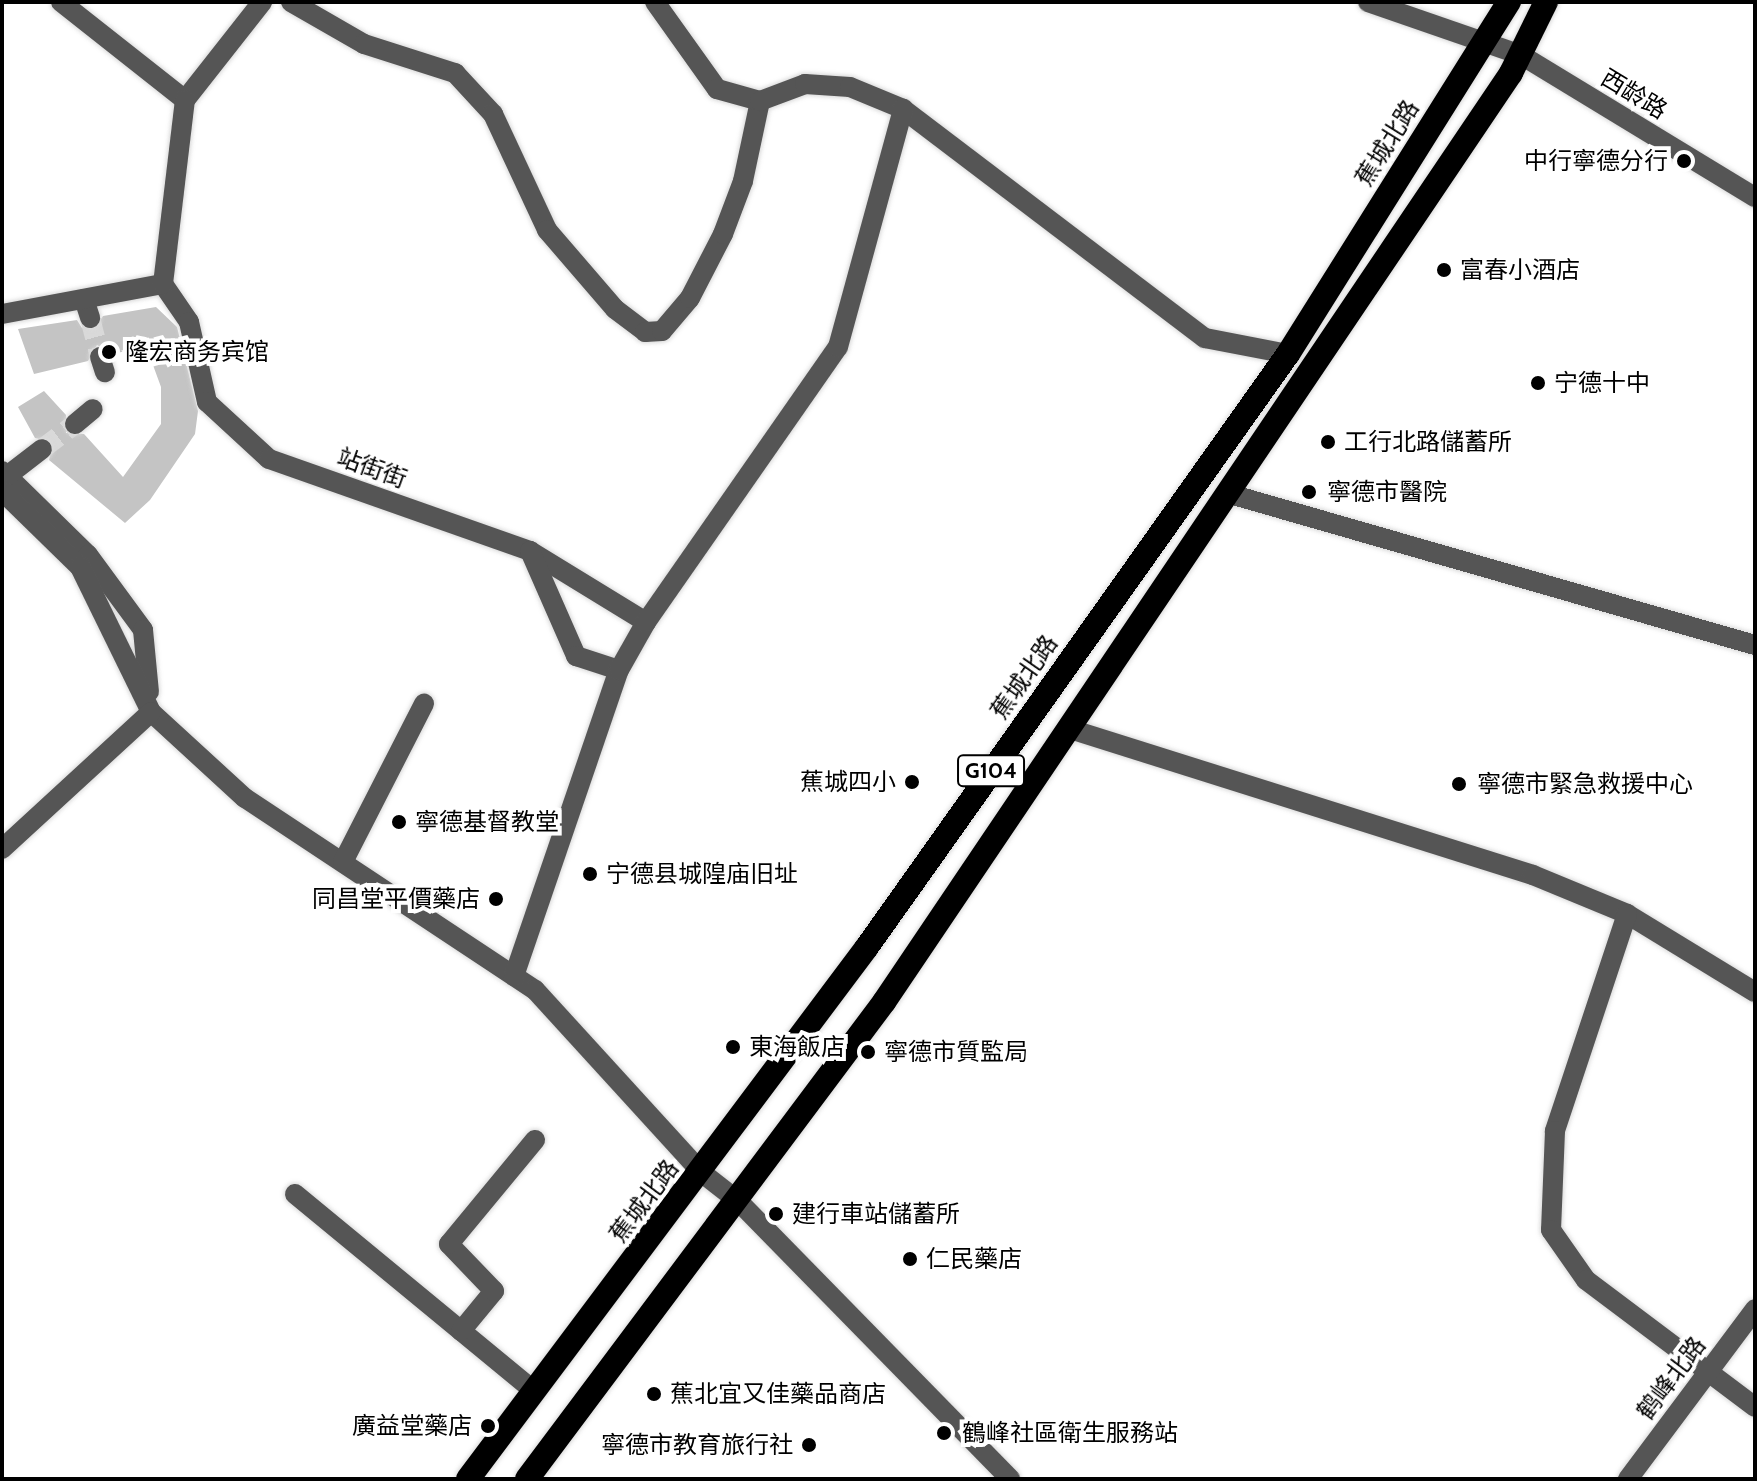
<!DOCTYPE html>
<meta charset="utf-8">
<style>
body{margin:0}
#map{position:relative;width:1757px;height:1481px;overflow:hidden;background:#fff;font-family:Cabin,"Noto Sans SC",sans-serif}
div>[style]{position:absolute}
.building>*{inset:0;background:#c4c4c4}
.minor-tunnel>*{height:20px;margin-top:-10px;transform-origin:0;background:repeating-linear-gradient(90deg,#d9d9d9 0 20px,transparent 0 30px)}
.roads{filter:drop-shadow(0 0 2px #dbdbdb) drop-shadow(0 0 2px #dbdbdb)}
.minor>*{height:20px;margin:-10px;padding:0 10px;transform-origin:10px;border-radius:10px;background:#555}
.highway>*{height:24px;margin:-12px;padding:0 12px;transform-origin:12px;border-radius:12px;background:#000}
.dots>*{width:22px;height:22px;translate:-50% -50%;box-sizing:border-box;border:4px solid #fff;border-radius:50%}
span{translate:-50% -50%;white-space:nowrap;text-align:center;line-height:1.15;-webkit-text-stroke:8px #fff;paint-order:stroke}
.shield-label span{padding:2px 6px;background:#fff;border:2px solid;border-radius:6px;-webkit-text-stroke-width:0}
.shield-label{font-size:22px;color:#000;font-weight:700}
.street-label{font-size:24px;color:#000}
.poi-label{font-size:24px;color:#000}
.right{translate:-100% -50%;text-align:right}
.left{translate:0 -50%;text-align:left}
.frame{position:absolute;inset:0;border:4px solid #000;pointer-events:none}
</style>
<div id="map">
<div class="building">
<i style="clip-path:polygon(156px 307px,177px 327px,198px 411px,195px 434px,150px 500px,125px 523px,49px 460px,53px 442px,35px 438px,18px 407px,44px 391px,66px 415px,66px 433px,84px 434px,123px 477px,161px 424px,161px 387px,146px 346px,113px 354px,97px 345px,88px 361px,34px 374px,18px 329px,77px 320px,82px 328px,93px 331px,103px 316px)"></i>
</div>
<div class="minor-tunnel">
<i style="left:90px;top:318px;width:40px;rotate:75.6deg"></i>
<i style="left:42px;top:449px;width:41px;rotate:-37.1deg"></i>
</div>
<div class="roads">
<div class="minor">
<i style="left:61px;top:2px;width:158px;rotate:38.3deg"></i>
<i style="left:185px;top:100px;width:125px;rotate:-51.8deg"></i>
<i style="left:291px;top:2px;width:84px;rotate:29.9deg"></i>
<i style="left:364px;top:44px;width:96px;rotate:17.7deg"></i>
<i style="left:455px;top:73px;width:56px;rotate:47.2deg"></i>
<i style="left:493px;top:114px;width:128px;rotate:65deg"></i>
<i style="left:547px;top:230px;width:104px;rotate:49.3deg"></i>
<i style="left:615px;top:309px;width:38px;rotate:37deg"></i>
<i style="left:645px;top:332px;width:17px;rotate:-3deg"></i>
<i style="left:662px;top:331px;width:43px;rotate:-49.7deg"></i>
<i style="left:690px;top:298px;width:72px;rotate:-62.7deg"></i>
<i style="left:723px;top:234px;width:57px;rotate:-69.3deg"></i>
<i style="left:743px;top:181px;width:82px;rotate:-78deg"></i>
<i style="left:655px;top:2px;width:107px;rotate:54.5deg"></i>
<i style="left:717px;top:89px;width:45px;rotate:15.6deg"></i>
<i style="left:760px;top:101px;width:48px;rotate:-20.7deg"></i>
<i style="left:805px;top:84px;width:45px;rotate:3.8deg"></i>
<i style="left:850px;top:87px;width:57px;rotate:22.5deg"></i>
<i style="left:903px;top:109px;width:379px;rotate:37.2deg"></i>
<i style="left:1205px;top:338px;width:85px;rotate:10.9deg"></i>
<i style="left:1368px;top:2px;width:162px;rotate:19.1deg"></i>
<i style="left:1521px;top:55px;width:274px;rotate:31.3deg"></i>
<i style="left:163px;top:284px;width:46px;rotate:55.6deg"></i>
<i style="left:189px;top:322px;width:82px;rotate:77.3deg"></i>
<i style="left:207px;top:402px;width:84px;rotate:42.6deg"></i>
<i style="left:269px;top:459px;width:277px;rotate:19.4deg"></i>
<i style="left:530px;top:551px;width:136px;rotate:31.5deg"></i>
<i style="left:84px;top:299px;width:20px;rotate:72deg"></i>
<i style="left:2px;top:314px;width:164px;rotate:-10.6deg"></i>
<i style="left:163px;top:284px;width:185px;rotate:-83.2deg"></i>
<i style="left:100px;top:357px;width:16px;rotate:72deg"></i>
<i style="left:75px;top:424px;width:23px;rotate:-40deg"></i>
<i style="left:2px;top:471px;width:120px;rotate:44.3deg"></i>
<i style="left:88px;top:555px;width:93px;rotate:53.7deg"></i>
<i style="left:143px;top:630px;width:62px;rotate:84.5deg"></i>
<i style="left:7px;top:476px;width:44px;rotate:-37.6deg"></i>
<i style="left:2px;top:491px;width:109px;rotate:44.3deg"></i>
<i style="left:80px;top:567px;width:161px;rotate:63.9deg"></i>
<i style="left:151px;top:712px;width:127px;rotate:42.5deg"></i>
<i style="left:245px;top:798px;width:348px;rotate:33.5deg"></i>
<i style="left:535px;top:990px;width:246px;rotate:47.6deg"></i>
<i style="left:701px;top:1172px;width:47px;rotate:38.1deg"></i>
<i style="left:738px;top:1201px;width:389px;rotate:45.6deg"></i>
<i style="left:1230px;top:494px;width:546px;rotate:16.05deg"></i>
<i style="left:530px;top:551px;width:115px;rotate:66.3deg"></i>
<i style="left:576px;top:656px;width:45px;rotate:18deg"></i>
<i style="left:1070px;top:729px;width:485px;rotate:17.5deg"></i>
<i style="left:1533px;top:875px;width:102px;rotate:22.5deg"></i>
<i style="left:1627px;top:914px;width:150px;rotate:31.4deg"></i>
<i style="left:2px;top:849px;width:202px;rotate:-42.6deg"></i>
<i style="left:343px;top:862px;width:178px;rotate:-62.9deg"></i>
<i style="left:1627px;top:914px;width:229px;rotate:108.4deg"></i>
<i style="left:1555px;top:1131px;width:99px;rotate:92.3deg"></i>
<i style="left:1551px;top:1230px;width:61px;rotate:55deg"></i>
<i style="left:1586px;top:1280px;width:211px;rotate:36.9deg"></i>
<i style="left:514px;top:976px;width:324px;rotate:-71.1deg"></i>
<i style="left:619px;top:670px;width:55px;rotate:-60.6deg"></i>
<i style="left:646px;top:622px;width:335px;rotate:-55.1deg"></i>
<i style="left:838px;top:347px;width:247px;rotate:-74.7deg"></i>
<i style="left:295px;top:1194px;width:311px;rotate:39.5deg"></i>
<i style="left:461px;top:1331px;width:52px;rotate:-50.5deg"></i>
<i style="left:494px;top:1291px;width:65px;rotate:-133.8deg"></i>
<i style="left:449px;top:1244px;width:135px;rotate:-50.4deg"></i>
<i style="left:1628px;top:1479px;width:212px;rotate:-53.2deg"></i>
</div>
<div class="highway">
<i style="left:468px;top:1479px;width:665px;rotate:-53.13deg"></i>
<i style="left:867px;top:947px;width:727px;rotate:-54.63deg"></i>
<i style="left:1288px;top:354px;width:416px;rotate:-57.9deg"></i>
<i style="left:527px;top:1479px;width:596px;rotate:-53.19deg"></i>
<i style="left:884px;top:1002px;width:1121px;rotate:-55.98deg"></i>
<i style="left:1511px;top:73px;width:79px;rotate:-63.8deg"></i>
</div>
</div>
<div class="dots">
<i style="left:1684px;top:161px;background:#000"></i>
<i style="left:1444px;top:270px;background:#000"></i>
<i style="left:109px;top:352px;background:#000"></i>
<i style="left:1538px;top:383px;background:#000"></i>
<i style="left:1328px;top:442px;background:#000"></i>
<i style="left:1309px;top:492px;background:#000"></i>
<i style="left:912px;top:782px;background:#000"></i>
<i style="left:1459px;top:784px;background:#000"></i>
<i style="left:399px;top:822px;background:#000"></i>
<i style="left:590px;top:874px;background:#000"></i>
<i style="left:496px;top:899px;background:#000"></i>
<i style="left:733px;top:1047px;background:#000"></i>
<i style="left:868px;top:1052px;background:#000"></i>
<i style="left:776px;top:1214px;background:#000"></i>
<i style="left:910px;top:1259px;background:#000"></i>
<i style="left:654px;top:1394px;background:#000"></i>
<i style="left:488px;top:1426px;background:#000"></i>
<i style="left:944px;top:1433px;background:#000"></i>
<i style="left:809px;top:1445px;background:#000"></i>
</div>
<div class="shield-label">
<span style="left:991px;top:771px">G104</span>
</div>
<div class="street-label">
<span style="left:1634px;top:94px;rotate:31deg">西龄路</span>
<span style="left:1387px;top:143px;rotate:-58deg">蕉城北路</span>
<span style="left:372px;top:468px;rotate:20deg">站街街</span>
<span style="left:1024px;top:677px;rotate:-55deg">蕉城北路</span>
<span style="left:644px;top:1201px;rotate:-53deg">蕉城北路</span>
<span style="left:1671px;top:1378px;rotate:-53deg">鹤峰北路</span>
</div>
<div class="poi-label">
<span class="right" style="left:1668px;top:161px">中行寧德分行</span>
<span class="left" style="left:1460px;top:270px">富春小酒店</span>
<span class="left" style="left:125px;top:352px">隆宏商务宾馆</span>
<span class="left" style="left:1554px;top:383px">宁德十中</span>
<span class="left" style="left:1344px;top:442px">工行北路儲蓄所</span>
<span class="left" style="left:1327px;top:492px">寧德市醫院</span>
<span class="right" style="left:896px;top:782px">蕉城四小</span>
<span class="left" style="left:1477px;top:784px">寧德市緊急救援中心</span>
<span class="left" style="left:415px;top:822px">寧德基督教堂</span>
<span class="left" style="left:606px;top:874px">宁德县城隍庙旧址</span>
<span class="right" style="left:480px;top:899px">同昌堂平價藥店</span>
<span class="left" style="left:749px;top:1047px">東海飯店</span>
<span class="left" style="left:884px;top:1052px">寧德市質監局</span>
<span class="left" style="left:792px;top:1214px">建行車站儲蓄所</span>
<span class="left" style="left:926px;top:1259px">仁民藥店</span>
<span class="left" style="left:670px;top:1394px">蕉北宜又佳藥品商店</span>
<span class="right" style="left:472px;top:1426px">廣益堂藥店</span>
<span class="left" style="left:962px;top:1433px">鶴峰社區衛生服務站</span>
<span class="right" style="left:793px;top:1445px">寧德市教育旅行社</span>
</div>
<div class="frame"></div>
</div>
